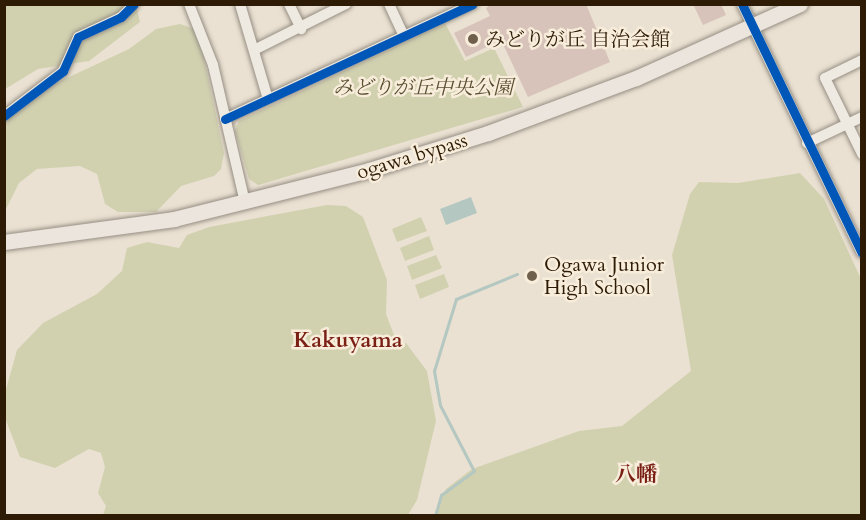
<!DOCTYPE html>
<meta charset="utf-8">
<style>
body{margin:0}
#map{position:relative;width:866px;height:520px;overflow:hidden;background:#eae1d2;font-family:Cardo,"Noto Serif JP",serif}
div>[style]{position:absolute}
.green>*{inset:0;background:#d1d1b0}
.water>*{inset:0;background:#b4c8c1}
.stream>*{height:3px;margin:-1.5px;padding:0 1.5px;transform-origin:1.5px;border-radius:1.5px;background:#b4c8c1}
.building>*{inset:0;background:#d7c3ba}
.roads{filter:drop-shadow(0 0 2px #968e83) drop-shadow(0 0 2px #968e83)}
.minor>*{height:10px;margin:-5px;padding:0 5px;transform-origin:5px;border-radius:5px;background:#eeeae1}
.highway>*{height:15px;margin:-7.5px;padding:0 7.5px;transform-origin:7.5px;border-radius:7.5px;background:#ebe5dd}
.cycleway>*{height:9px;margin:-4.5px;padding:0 4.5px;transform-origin:4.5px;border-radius:4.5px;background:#0057b8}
.dots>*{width:16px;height:16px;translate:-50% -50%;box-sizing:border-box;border:3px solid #f8eddb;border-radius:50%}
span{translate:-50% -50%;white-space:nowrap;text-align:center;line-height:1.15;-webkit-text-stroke:5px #f8eddb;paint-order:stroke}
.poi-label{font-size:20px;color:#2d1b05}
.left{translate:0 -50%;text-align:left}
.park-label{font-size:20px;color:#584e30;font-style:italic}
.street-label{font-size:20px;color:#2d1b05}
.neighbourhood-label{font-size:21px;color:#7a1f14;font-weight:700}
.quarter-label{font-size:22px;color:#7a1f14;font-weight:700}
.frame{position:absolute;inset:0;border:6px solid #2d1b05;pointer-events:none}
</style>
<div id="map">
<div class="green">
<i style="clip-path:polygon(5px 5px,136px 5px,140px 22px,89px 61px,38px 69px,5px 89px)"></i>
<i style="clip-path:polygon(445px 23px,465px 61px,494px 48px,523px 107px,258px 185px,249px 179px,235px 131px,239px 121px)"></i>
<i style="clip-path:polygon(180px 24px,195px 29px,202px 49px,224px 153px,221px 169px,214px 176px,181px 186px,156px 212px,118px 212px,105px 204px,97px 174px,80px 166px,37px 169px,19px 183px,5px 211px,5px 107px,129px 49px,156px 29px)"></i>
<i style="clip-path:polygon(800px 173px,824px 199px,861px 279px,861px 515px,434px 515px,446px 489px,472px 469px,579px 431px,622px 426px,691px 371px,672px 255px,690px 194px,699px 182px,738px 183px)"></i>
<i style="clip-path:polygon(327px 205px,346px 206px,363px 217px,387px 280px,386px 314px,397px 343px,406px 343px,427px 371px,436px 421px,417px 500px,408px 515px,103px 515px,106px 506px,98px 493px,105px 467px,101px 453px,89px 449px,55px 468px,20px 457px,4px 415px,5px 393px,17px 350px,43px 323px,97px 294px,122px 271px,127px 248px,147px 242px,179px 248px,187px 235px,209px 227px)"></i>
<i style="clip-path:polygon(421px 217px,427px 231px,397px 242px,392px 229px)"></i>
<i style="clip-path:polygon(429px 236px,434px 250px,405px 261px,400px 248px)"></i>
<i style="clip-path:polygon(436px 255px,442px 268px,412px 280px,407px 266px)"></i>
<i style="clip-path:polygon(444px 274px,449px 287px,420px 299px,415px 285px)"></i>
</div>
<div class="water">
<i style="clip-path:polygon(471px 197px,477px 213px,446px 225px,440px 209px)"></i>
</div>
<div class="stream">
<i style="left:435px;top:516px;width:22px;rotate:-74deg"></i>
<i style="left:441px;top:495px;width:41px;rotate:-36deg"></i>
<i style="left:474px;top:471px;width:74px;rotate:-117.3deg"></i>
<i style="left:440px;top:405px;width:35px;rotate:-100deg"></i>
<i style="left:434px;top:371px;width:75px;rotate:-73deg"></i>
<i style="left:456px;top:299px;width:66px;rotate:-22.3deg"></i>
</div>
<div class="building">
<i style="clip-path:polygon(492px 4px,586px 4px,610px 62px,528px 97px,501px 40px,466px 57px,454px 33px,490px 16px,486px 8px)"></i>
<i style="clip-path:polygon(693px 4px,721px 4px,726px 15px,703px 25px)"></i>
</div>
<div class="roads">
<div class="minor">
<i style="left:189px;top:4px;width:66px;rotate:68.5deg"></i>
<i style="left:213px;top:65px;width:141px;rotate:76.9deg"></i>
<i style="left:240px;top:4px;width:99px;rotate:73.6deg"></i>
<i style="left:289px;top:4px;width:28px;rotate:64deg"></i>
<i style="left:389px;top:4px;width:35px;rotate:65deg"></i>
<i style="left:742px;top:4px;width:276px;rotate:64.3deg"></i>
<i style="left:256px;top:49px;width:101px;rotate:-26.6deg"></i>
<i style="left:862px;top:60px;width:41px;rotate:154.1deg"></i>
<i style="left:825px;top:78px;width:85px;rotate:64deg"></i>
<i style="left:4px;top:116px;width:74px;rotate:-37.3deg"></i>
<i style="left:63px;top:71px;width:37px;rotate:-66deg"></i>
<i style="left:78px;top:37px;width:47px;rotate:-24.9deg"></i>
<i style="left:121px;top:17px;width:18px;rotate:-45deg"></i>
<i style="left:225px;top:119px;width:273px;rotate:-24.9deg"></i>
<i style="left:807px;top:143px;width:61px;rotate:-25.3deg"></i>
</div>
<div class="highway">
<i style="left:4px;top:242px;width:172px;rotate:-7.7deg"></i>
<i style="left:174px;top:219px;width:201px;rotate:-14.1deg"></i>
<i style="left:369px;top:170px;width:125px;rotate:-17.3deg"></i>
<i style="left:488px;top:133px;width:158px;rotate:-20.4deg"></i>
<i style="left:636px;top:78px;width:180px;rotate:-24.3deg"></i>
</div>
</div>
<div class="cycleway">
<i style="left:742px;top:4px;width:276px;rotate:64.3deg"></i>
<i style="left:4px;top:116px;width:74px;rotate:-37.3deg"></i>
<i style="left:63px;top:71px;width:37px;rotate:-66deg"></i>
<i style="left:78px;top:37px;width:47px;rotate:-24.9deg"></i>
<i style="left:121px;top:17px;width:18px;rotate:-45deg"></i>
<i style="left:225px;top:119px;width:273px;rotate:-24.9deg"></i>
</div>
<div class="dots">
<i style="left:473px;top:39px;background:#6f604d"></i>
<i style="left:532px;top:276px;background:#6f604d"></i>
</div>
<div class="poi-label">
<span class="left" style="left:485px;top:39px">みどりが丘 自治会館</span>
<span class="left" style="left:544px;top:276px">Ogawa Junior<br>High School</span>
</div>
<div class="park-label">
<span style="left:423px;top:87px">みどりが丘中央公園</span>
</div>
<div class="street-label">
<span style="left:412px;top:156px;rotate:-17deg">ogawa bypass</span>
</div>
<div class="neighbourhood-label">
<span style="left:636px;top:475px">八幡</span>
</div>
<div class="quarter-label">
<span style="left:348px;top:341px">Kakuyama</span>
</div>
<div class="frame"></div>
</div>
